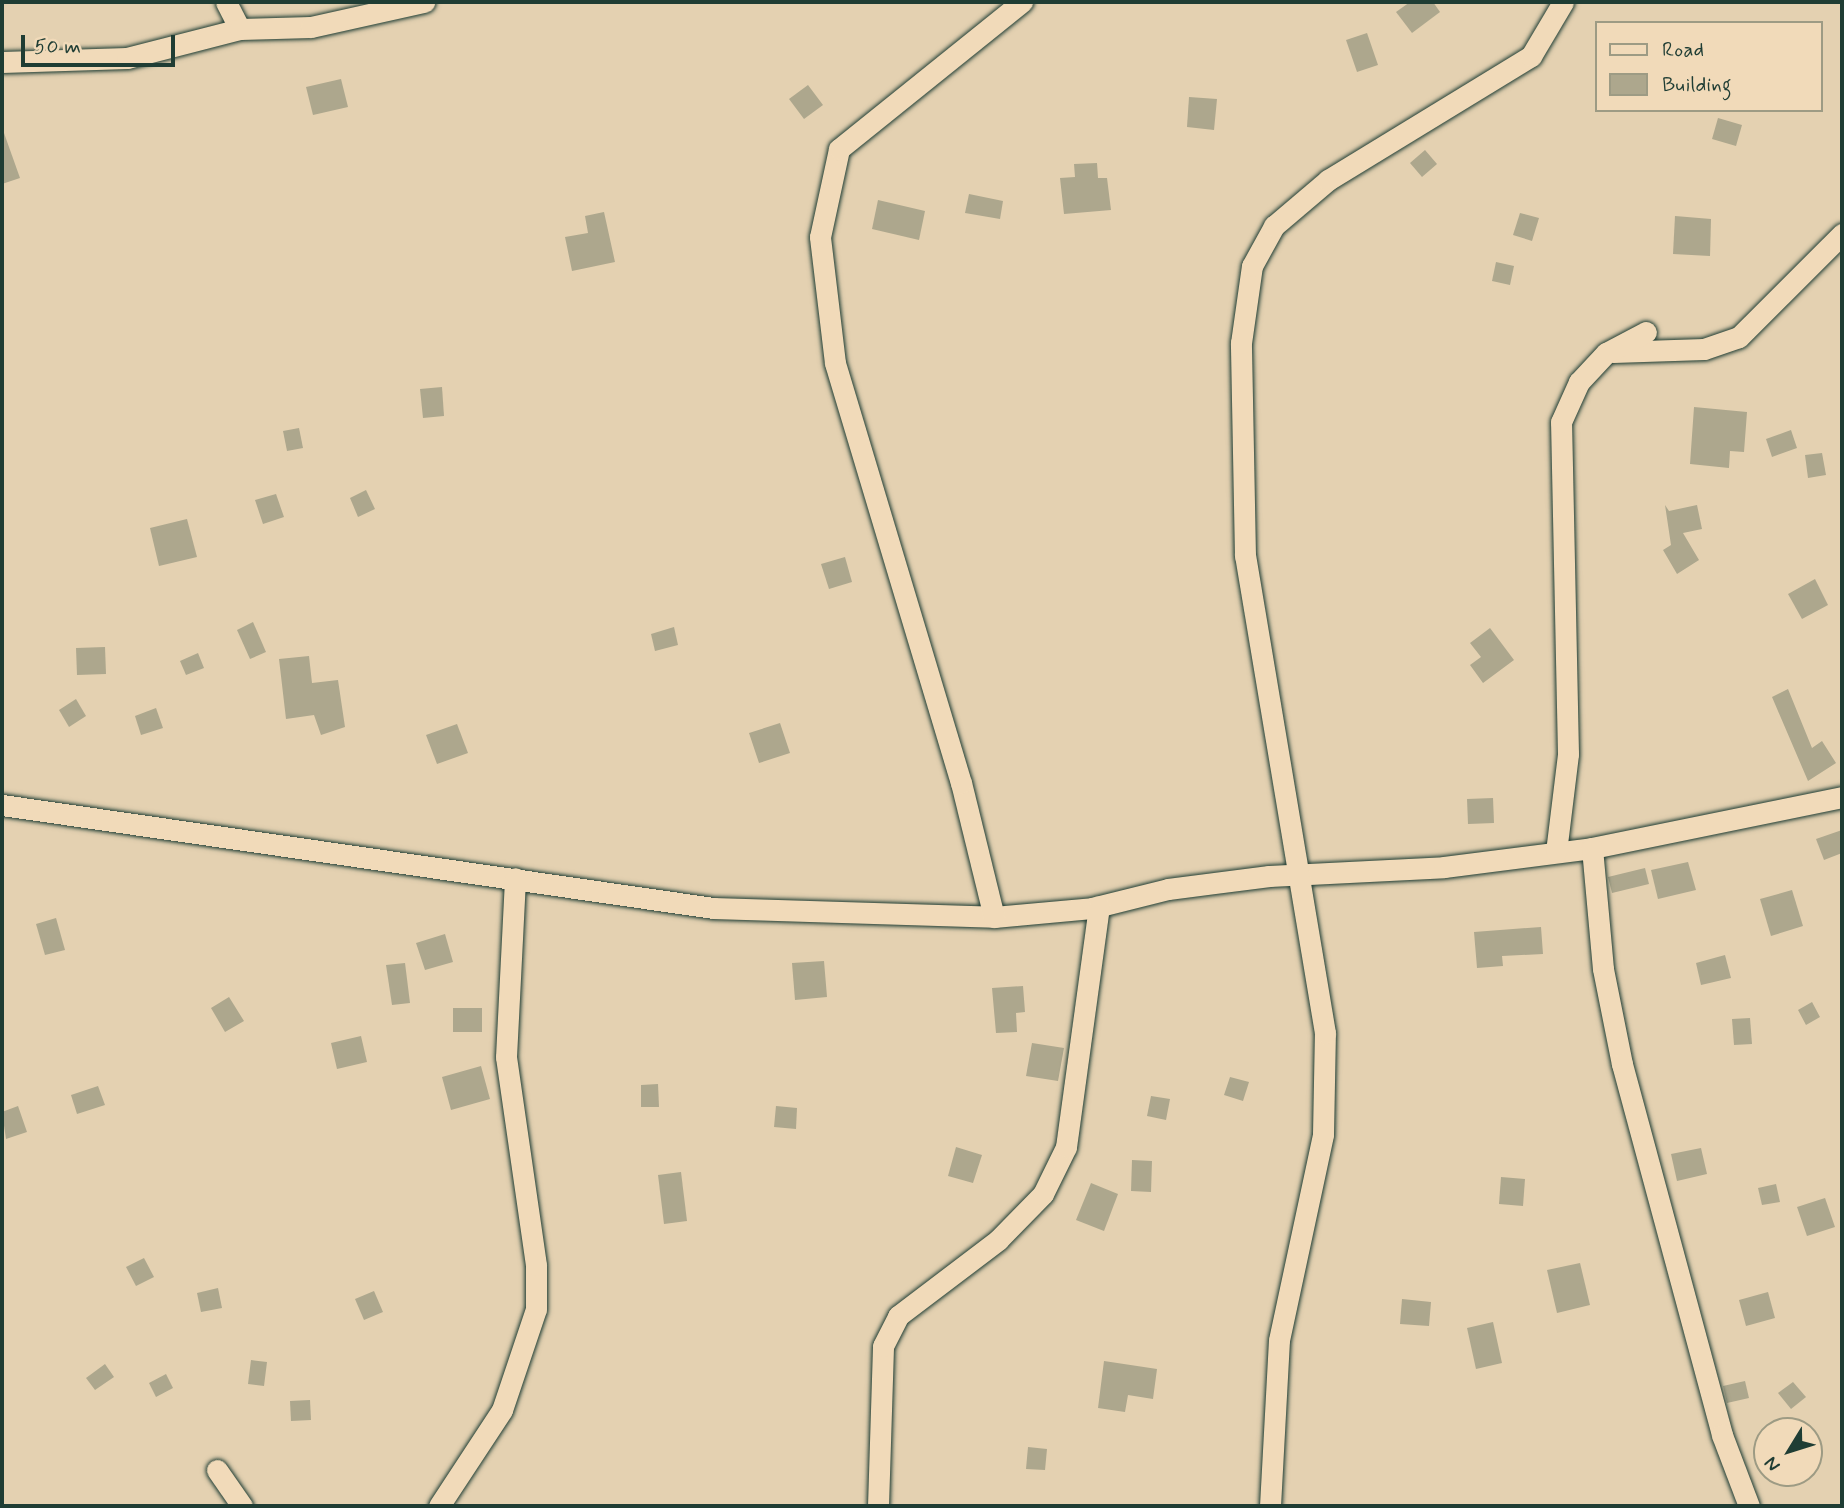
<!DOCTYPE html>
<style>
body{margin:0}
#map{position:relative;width:1844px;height:1508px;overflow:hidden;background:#e4d1b1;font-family:Mynerve,sans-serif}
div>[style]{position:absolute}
.building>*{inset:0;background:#ada78d}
.roads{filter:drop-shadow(0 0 2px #1f3d34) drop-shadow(0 0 2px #1f3d34)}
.street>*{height:21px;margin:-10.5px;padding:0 10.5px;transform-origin:10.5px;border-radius:10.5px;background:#f1dab9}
span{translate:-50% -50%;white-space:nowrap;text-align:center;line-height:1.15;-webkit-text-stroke:5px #f1dab9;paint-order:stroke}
.frame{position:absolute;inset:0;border:4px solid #1f3d34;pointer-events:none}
.legend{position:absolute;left:1595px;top:21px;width:228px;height:91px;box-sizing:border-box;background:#f1dab9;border:2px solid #9d9b84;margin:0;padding:9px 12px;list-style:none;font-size:21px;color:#1f3d34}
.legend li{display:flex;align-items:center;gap:14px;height:35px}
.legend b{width:35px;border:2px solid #9d9b84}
.north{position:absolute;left:1753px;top:1417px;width:70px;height:70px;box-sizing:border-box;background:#f1dab9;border:2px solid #9d9b84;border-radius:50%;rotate:232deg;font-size:19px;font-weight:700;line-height:28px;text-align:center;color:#1f3d34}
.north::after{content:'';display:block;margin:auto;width:24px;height:32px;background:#1f3d34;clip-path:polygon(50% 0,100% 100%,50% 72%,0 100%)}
.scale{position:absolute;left:21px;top:35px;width:154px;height:32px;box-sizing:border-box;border:4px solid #1f3d34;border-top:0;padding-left:9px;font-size:21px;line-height:24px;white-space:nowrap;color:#1f3d34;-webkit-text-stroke:5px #f1dab9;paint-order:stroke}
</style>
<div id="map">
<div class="building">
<i style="clip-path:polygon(1410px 2px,1433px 2px,1440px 12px,1412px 33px,1396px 12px)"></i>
<i style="clip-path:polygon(1367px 33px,1378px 65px,1357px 72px,1346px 40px)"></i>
<i style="clip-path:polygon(341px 79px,348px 107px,313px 115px,306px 87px)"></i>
<i style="clip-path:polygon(808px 85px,823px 105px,804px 119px,789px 99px)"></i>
<i style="clip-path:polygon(1189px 97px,1217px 99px,1214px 130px,1187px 127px)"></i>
<i style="clip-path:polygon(1718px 118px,1742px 125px,1736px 146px,1712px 139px)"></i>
<i style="clip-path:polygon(4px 133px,20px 178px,2px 184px,2px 134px)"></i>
<i style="clip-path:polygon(1425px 150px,1437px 164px,1422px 177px,1410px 163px)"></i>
<i style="clip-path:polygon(1097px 163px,1098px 178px,1107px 178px,1111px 210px,1064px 214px,1060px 178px,1075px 177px,1074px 164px)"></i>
<i style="clip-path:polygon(969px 194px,1003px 201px,1000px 219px,965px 213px)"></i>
<i style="clip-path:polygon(878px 200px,925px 211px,919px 240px,872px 229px)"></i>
<i style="clip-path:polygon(604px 212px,615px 262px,572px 271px,565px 237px,588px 233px,585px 216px)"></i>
<i style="clip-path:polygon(1520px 213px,1539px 218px,1532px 241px,1513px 235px)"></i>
<i style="clip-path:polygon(1675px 216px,1711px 219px,1710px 256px,1673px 254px)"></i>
<i style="clip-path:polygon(1496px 262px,1514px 266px,1510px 285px,1492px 281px)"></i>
<i style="clip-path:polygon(442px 387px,444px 416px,423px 418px,420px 389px)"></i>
<i style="clip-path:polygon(1694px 407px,1747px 412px,1744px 452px,1730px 451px,1729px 468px,1690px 464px)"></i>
<i style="clip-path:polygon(299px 428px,303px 448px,287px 451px,283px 431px)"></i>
<i style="clip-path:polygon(1791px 430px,1797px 448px,1772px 457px,1766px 439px)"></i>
<i style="clip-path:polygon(1822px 453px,1826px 475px,1808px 478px,1805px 455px)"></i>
<i style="clip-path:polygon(366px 490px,375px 509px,358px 517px,350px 498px)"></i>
<i style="clip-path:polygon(276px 494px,284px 517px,263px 524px,255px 500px)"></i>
<i style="clip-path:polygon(1665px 505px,1669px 511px,1697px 505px,1702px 529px,1683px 533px,1699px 560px,1677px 574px,1663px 550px,1671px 545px)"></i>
<i style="clip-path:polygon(187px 519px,197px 557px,159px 566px,150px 528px)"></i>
<i style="clip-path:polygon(845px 557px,852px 582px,829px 589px,821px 564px)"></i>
<i style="clip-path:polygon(1815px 579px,1828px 605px,1802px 619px,1788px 594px)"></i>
<i style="clip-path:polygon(253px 622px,266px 652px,250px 659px,237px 630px)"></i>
<i style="clip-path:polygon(674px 627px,678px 645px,655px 651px,651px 634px)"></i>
<i style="clip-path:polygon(1490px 628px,1514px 660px,1483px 683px,1470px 665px,1481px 657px,1470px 643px)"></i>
<i style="clip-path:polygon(105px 647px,106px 674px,77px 675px,76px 648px)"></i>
<i style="clip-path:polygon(198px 653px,204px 668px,186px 675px,180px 661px)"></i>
<i style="clip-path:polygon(309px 656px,312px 683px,338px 680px,345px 727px,321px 735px,314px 715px,286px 719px,279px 659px)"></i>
<i style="clip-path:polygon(1788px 689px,1812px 748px,1822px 741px,1836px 763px,1808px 781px,1772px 697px)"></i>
<i style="clip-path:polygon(76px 699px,86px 716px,69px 727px,59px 710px)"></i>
<i style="clip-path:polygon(156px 708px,163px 728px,141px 735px,135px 716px)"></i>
<i style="clip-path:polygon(780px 723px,790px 753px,759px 763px,749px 733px)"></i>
<i style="clip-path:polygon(457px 724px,468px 753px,437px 764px,426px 735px)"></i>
<i style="clip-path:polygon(1493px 798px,1494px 823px,1468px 824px,1467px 799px)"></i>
<i style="clip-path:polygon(1842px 830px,1842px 853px,1824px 860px,1816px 839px)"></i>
<i style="clip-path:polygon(1688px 862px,1696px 890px,1658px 899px,1651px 870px)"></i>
<i style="clip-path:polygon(1645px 868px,1649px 884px,1612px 893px,1608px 877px)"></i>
<i style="clip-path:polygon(1792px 890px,1803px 926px,1771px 936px,1760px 899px)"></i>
<i style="clip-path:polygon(56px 918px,65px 950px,45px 955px,36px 924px)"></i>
<i style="clip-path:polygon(1541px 927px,1543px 954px,1502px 956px,1503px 966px,1477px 968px,1474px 932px)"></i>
<i style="clip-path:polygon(445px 934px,453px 962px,425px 970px,416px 943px)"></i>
<i style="clip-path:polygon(1725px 955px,1731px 978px,1701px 985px,1696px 963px)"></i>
<i style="clip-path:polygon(824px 961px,827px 997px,795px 1000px,792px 963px)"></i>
<i style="clip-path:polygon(405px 963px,410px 1003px,392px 1005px,386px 965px)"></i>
<i style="clip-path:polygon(1023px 986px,1025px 1012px,1016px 1013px,1017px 1032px,996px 1033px,992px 988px)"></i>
<i style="clip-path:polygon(229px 997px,244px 1021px,225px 1032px,211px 1008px)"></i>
<i style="clip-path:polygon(1812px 1002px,1820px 1017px,1806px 1025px,1798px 1010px)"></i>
<i style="clip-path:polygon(453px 1008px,482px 1008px,482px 1032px,453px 1032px)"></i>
<i style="clip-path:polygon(1750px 1018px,1752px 1044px,1734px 1045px,1732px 1019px)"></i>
<i style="clip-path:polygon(361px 1036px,367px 1062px,337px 1069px,331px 1043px)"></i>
<i style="clip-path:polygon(1032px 1043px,1064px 1048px,1058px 1081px,1026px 1076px)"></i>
<i style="clip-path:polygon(481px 1066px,490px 1099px,451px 1110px,442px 1077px)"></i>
<i style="clip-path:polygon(1230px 1077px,1249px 1082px,1243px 1101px,1224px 1095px)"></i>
<i style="clip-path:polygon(658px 1084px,659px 1107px,641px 1107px,641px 1085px)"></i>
<i style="clip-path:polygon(98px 1086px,105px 1105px,77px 1114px,71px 1095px)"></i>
<i style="clip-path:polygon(1151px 1096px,1170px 1099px,1166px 1120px,1147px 1116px)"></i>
<i style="clip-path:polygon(18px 1106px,27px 1132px,6px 1139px,2px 1112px)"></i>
<i style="clip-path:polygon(776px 1106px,797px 1108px,796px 1129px,774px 1127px)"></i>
<i style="clip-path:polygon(956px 1147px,982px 1155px,973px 1183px,948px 1176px)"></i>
<i style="clip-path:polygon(1701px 1148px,1707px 1174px,1677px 1181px,1671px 1154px)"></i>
<i style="clip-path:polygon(1132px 1160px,1152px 1161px,1151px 1192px,1131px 1191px)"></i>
<i style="clip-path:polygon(681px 1172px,687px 1221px,664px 1224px,658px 1175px)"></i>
<i style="clip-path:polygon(1501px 1177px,1525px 1179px,1523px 1206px,1499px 1204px)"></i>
<i style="clip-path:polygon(1091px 1183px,1118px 1194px,1104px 1231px,1076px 1220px)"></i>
<i style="clip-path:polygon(1776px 1184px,1780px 1202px,1762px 1205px,1758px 1188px)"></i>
<i style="clip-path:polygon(1825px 1198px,1835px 1227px,1807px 1236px,1797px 1207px)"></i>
<i style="clip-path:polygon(144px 1258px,154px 1277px,136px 1286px,126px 1267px)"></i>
<i style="clip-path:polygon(1580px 1263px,1590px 1305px,1557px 1313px,1547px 1270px)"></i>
<i style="clip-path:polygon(218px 1288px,222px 1308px,201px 1312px,197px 1293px)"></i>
<i style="clip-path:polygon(374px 1291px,383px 1312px,364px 1320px,355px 1299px)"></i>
<i style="clip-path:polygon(1768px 1292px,1775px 1318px,1746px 1326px,1739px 1300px)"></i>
<i style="clip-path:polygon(1402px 1299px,1431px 1302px,1429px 1326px,1400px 1324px)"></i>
<i style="clip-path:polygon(1493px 1322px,1502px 1363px,1476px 1369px,1467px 1328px)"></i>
<i style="clip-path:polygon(251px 1360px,267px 1362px,264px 1386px,248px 1384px)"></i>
<i style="clip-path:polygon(1104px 1361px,1157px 1369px,1153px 1399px,1128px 1395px,1125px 1412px,1098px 1408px)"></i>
<i style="clip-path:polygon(105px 1364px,114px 1377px,95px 1390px,86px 1378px)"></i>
<i style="clip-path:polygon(166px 1374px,173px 1388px,156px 1397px,149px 1383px)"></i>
<i style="clip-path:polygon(1745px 1381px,1749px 1398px,1727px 1403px,1723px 1386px)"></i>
<i style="clip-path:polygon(1793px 1382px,1806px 1397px,1791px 1409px,1778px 1393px)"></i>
<i style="clip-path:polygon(310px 1400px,311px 1420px,291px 1421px,290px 1401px)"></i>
<i style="clip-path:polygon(1028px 1447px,1047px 1449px,1045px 1470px,1026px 1469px)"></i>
</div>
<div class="roads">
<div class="street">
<i style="left:226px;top:2px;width:30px;rotate:63deg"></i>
<i style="left:2px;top:62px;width:125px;rotate:-1.8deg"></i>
<i style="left:127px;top:58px;width:117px;rotate:-14.4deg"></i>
<i style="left:240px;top:29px;width:71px;rotate:-1.6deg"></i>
<i style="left:311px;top:27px;width:116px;rotate:-12.5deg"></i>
<i style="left:1613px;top:352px;width:91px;rotate:-1.9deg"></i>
<i style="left:1704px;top:349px;width:37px;rotate:-19deg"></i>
<i style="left:1739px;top:337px;width:146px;rotate:-45deg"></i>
<i style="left:2px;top:805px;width:718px;rotate:8.24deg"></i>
<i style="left:713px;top:908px;width:281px;rotate:1.8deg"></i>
<i style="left:994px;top:917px;width:98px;rotate:-5.2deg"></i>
<i style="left:1092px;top:908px;width:78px;rotate:-14deg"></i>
<i style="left:1168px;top:889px;width:102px;rotate:-7.3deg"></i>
<i style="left:1269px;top:876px;width:175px;rotate:-2.9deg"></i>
<i style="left:1444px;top:867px;width:149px;rotate:-7.3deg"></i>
<i style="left:1592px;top:848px;width:255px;rotate:-11.5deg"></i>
<i style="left:1592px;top:848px;width:121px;rotate:84.8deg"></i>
<i style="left:1603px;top:969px;width:97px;rotate:78.7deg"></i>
<i style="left:1622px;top:1064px;width:384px;rotate:74.9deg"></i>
<i style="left:1722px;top:1435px;width:76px;rotate:69.2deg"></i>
<i style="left:1556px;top:852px;width:99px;rotate:-83deg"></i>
<i style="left:1568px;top:754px;width:332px;rotate:-91.2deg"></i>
<i style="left:1561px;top:422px;width:44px;rotate:-65.8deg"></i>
<i style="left:1579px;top:382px;width:40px;rotate:-47deg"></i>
<i style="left:1606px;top:353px;width:45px;rotate:-27.7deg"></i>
<i style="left:994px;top:917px;width:138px;rotate:-103.8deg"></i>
<i style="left:961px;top:783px;width:438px;rotate:-106.7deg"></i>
<i style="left:835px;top:363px;width:127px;rotate:-96.8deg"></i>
<i style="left:820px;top:237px;width:90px;rotate:-77.8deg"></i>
<i style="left:839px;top:149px;width:235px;rotate:-38.8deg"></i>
<i style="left:217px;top:1470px;width:44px;rotate:55.2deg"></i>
<i style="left:439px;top:1506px;width:115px;rotate:-56.7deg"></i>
<i style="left:502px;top:1410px;width:107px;rotate:-71.4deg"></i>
<i style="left:536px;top:1309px;width:44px;rotate:-90deg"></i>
<i style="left:536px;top:1265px;width:210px;rotate:-98.2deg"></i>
<i style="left:506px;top:1057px;width:179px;rotate:-87.1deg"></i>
<i style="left:878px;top:1506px;width:160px;rotate:-88.2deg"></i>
<i style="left:883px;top:1346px;width:34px;rotate:-63deg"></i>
<i style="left:898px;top:1316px;width:126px;rotate:-37.2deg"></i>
<i style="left:998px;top:1240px;width:64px;rotate:-45.6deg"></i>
<i style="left:1043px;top:1194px;width:52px;rotate:-63.9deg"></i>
<i style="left:1066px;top:1147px;width:243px;rotate:-82.2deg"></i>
<i style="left:1270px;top:1506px;width:166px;rotate:-86.9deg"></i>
<i style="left:1279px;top:1340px;width:211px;rotate:-77.9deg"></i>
<i style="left:1323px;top:1134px;width:101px;rotate:-88.9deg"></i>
<i style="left:1325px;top:1033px;width:484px;rotate:-99.5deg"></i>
<i style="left:1245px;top:556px;width:213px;rotate:-91.1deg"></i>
<i style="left:1241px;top:343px;width:78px;rotate:-81.9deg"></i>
<i style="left:1252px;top:266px;width:46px;rotate:-61.2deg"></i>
<i style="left:1274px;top:226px;width:71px;rotate:-40.4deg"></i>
<i style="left:1328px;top:180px;width:238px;rotate:-31.4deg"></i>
<i style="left:1531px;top:56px;width:63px;rotate:-59.3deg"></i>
</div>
</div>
<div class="frame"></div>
<ul class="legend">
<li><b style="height:9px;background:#f1dab9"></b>Road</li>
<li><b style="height:19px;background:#ada78d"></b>Building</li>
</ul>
<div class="north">N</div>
<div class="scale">50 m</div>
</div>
